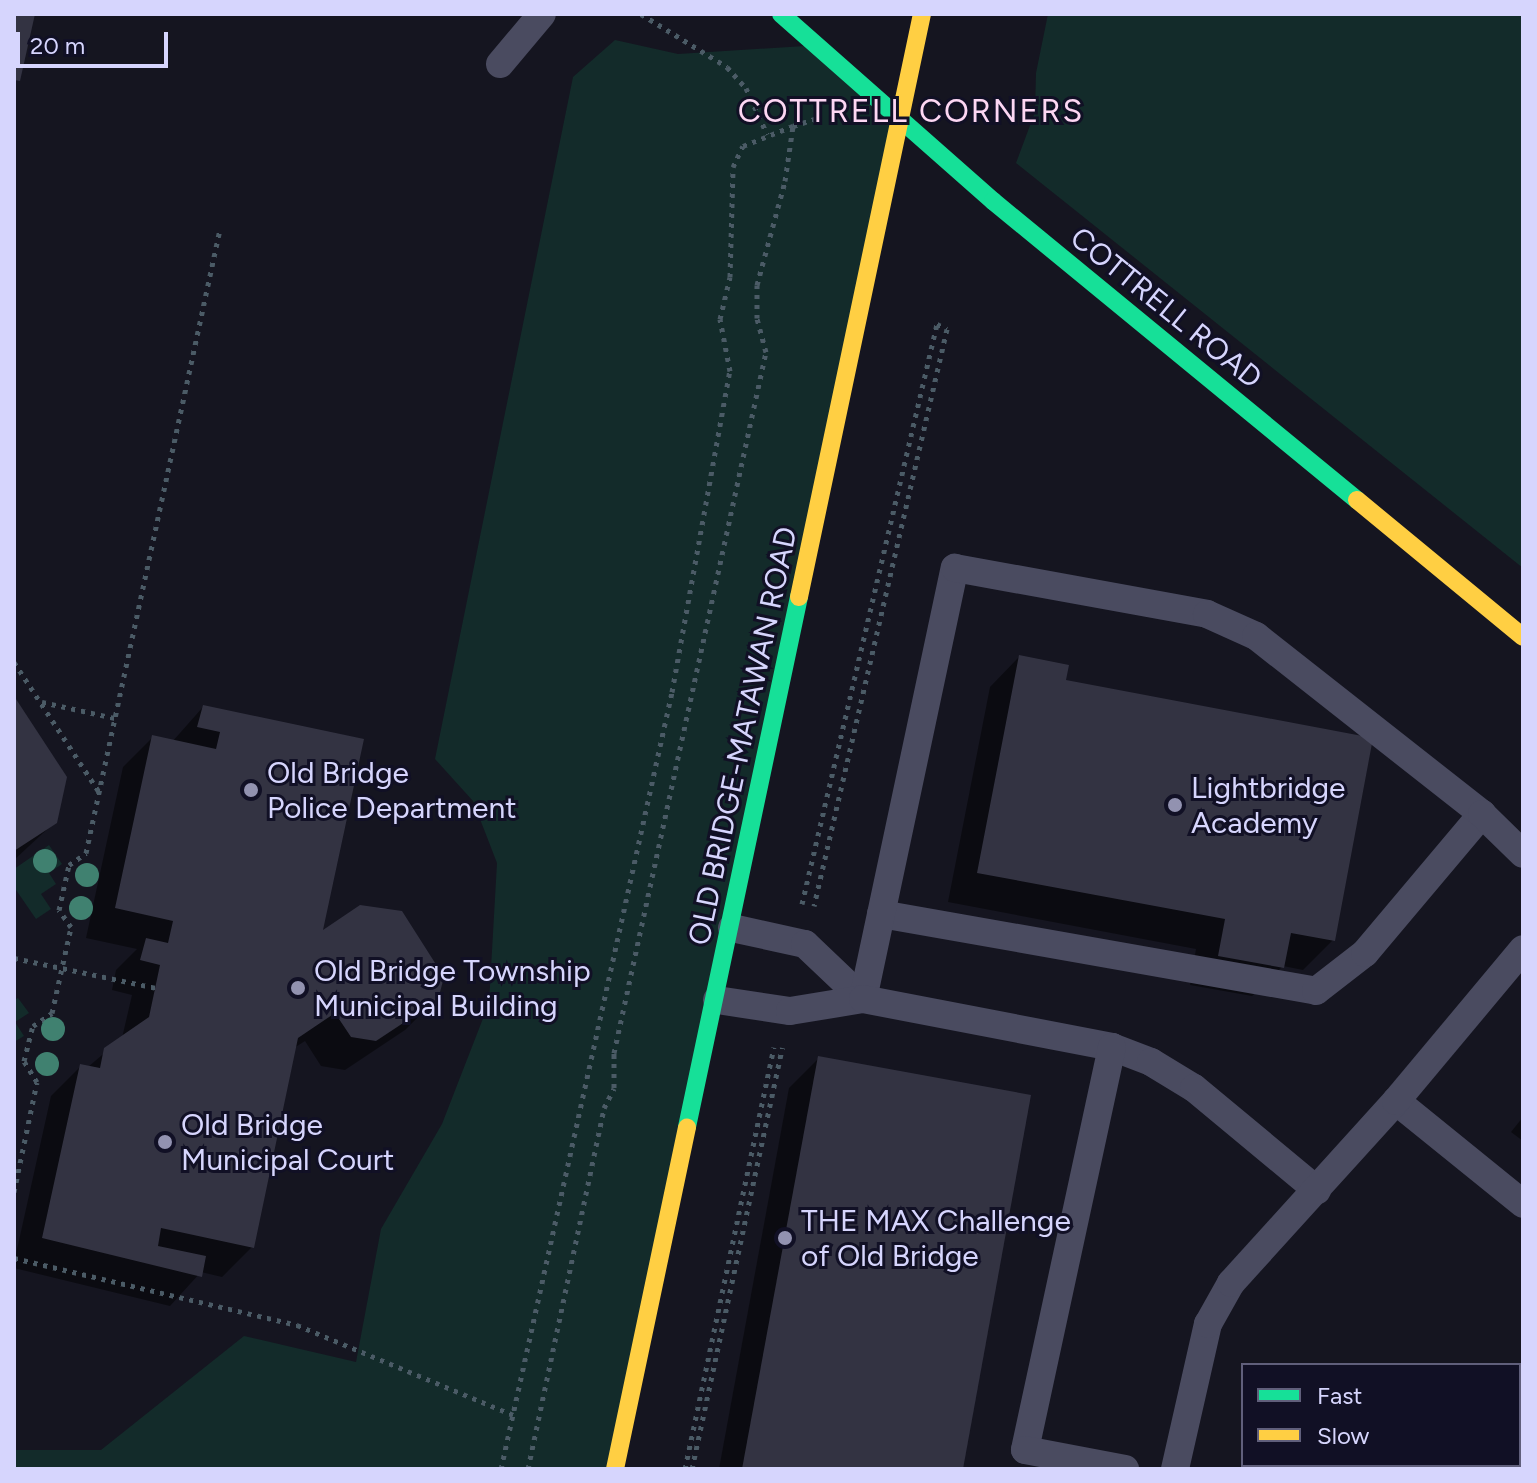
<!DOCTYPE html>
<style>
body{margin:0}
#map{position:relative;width:1537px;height:1483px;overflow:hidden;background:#151520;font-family:Figtree,sans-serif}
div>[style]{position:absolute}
.green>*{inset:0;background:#132b2a}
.shadow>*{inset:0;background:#0007}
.building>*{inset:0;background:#333342}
.path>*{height:5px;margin-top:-2.5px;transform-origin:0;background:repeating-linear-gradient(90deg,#4b5b66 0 4px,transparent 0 10px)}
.lane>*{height:28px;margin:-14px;padding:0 14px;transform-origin:14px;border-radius:14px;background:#4a4b60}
.fast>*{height:18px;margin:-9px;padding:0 9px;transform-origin:9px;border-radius:9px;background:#16e098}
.slow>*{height:18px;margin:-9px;padding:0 9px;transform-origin:9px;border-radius:9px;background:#ffcf43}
.trees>*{width:24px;height:24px;margin:-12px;border-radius:50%;background:#408170}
.dots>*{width:22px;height:22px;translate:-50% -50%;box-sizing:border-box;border:4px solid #111025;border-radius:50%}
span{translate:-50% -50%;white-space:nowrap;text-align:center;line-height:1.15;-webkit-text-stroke:6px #111025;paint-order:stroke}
.street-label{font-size:30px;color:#d6d5fd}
.poi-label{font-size:30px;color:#d6d5fd}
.left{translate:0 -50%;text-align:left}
.neighbourhood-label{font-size:32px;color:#fdd7f3;letter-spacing:2px}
.frame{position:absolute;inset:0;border:16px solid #d6d5fd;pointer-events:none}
.legend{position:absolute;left:1241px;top:1363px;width:280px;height:104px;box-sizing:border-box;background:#111025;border:2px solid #605f7b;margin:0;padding:10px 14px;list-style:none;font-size:24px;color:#d6d5fd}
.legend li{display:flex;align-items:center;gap:16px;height:40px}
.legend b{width:40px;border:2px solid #605f7b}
.scale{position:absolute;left:16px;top:32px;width:152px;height:36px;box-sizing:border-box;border:4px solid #d6d5fd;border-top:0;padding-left:10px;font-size:24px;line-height:28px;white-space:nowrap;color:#d6d5fd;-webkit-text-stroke:6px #111025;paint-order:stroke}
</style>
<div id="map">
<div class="green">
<i style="clip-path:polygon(1048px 14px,1523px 14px,1523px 568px,1016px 163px,1035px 112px,1036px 73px)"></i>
<i style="clip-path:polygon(615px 40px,678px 54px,821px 45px,899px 117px,615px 1469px,14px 1469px,14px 1450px,101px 1450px,244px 1336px,356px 1362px,381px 1229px,442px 1124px,489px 1003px,497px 863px,473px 801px,435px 759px,573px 77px)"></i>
<i style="clip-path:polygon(49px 845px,62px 864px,49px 873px,56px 884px,41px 894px,51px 909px,36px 919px,14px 887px,14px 869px)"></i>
<i style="clip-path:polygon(18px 998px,29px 1013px,15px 1022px,24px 1036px,14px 1042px,14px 1000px)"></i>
</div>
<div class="shadow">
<i style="clip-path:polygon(1019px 657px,1064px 681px,1333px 940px,1303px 970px,1283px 966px,1252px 996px,1190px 985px,1196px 949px,948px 902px,990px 687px)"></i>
<i style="clip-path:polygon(14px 699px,55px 822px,14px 860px)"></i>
<i style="clip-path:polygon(203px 707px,362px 741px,320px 934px,436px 999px,405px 1030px,345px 1070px,321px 1066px,305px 1041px,294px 1048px,252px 1247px,222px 1277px,201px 1272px,170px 1306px,14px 1268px,14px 1263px,51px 1096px,81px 1066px,88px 1067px,122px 1038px,132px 995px,112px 990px,116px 970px,137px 949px,86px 938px,123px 767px,152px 738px,172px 742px)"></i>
<i style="clip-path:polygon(819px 1058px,961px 1469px,719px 1469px,789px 1088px)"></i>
<i style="clip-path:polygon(1523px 1117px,1523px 1141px,1511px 1132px)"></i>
</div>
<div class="building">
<i style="clip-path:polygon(14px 14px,35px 14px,20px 81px,14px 80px)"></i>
<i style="clip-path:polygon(1019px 655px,1069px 665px,1066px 680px,1373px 738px,1335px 941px,1291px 933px,1284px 968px,1218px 956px,1225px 919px,977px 873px)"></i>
<i style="clip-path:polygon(14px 696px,67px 777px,57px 823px,14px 851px)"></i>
<i style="clip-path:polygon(203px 705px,364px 739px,323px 930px,360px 905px,402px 911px,444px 977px,438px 1000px,376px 1041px,351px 1037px,335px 1013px,298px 1038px,254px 1248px,161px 1228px,158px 1246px,206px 1256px,202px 1277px,42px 1238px,80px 1064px,100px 1068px,104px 1048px,149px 1017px,160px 965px,140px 960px,146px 938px,168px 943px,173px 921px,115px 908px,152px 735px,216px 749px,220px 732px,197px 727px)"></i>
<i style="clip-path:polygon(818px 1056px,1031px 1095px,963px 1469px,742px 1469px)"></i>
</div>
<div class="path">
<i style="left:641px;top:14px;width:101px;rotate:31.6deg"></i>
<i style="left:727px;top:67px;width:28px;rotate:48deg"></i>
<i style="left:746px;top:88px;width:51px;rotate:65.5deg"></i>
<i style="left:14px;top:662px;width:155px;rotate:56.8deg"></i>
<i style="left:42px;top:702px;width:75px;rotate:12.4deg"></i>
<i style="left:802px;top:904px;width:596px;rotate:-76.9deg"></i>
<i style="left:937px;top:324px;width:11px;rotate:27deg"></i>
<i style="left:947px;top:329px;width:592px;rotate:102.98deg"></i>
<i style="left:14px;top:958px;width:145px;rotate:11.9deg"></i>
<i style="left:14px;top:1192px;width:112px;rotate:-78.2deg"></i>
<i style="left:37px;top:1082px;width:25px;rotate:-122deg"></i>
<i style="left:24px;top:1061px;width:36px;rotate:-76deg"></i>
<i style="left:33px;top:1026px;width:23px;rotate:-34deg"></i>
<i style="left:52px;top:1013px;width:88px;rotate:-77.5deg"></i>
<i style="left:71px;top:927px;width:21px;rotate:-125deg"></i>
<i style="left:59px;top:910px;width:46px;rotate:-77.5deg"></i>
<i style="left:69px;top:865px;width:21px;rotate:-35deg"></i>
<i style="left:86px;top:853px;width:638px;rotate:-77.88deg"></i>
<i style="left:14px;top:1258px;width:291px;rotate:13.3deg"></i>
<i style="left:297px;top:1325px;width:234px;rotate:22.6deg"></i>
<i style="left:501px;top:1469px;width:796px;rotate:-77.59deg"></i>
<i style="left:672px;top:692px;width:326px;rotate:-79.8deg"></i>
<i style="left:730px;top:371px;width:53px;rotate:-100.9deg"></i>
<i style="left:720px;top:319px;width:43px;rotate:-76.6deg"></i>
<i style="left:730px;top:277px;width:110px;rotate:-88.4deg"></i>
<i style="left:733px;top:167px;width:23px;rotate:-65deg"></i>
<i style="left:743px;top:146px;width:54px;rotate:-21.8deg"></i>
<i style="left:528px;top:1469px;width:369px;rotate:-78.1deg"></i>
<i style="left:604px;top:1108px;width:22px;rotate:-63deg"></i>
<i style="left:614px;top:1088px;width:35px;rotate:-90deg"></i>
<i style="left:614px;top:1053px;width:717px;rotate:-77.77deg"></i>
<i style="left:766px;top:352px;width:35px;rotate:-105deg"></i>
<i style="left:757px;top:318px;width:33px;rotate:-90deg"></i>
<i style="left:757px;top:285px;width:108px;rotate:-74.9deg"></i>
<i style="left:785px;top:181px;width:56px;rotate:-81.7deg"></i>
<i style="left:793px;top:126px;width:23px;rotate:-18deg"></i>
<i style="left:685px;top:1469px;width:431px;rotate:-78.1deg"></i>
<i style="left:692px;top:1469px;width:431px;rotate:-77.9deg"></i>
</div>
<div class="lane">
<i style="left:500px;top:64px;width:65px;rotate:-50deg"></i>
<i style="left:881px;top:914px;width:442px;rotate:10deg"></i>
<i style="left:1316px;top:991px;width:62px;rotate:-37.8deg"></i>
<i style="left:1365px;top:953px;width:182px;rotate:-49.9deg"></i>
<i style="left:732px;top:928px;width:75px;rotate:12.4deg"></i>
<i style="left:805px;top:944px;width:80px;rotate:43.5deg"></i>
<i style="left:863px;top:999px;width:441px;rotate:-78deg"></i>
<i style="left:955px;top:568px;width:256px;rotate:10.3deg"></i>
<i style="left:1207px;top:614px;width:54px;rotate:24.2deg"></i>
<i style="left:1256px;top:636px;width:288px;rotate:38.2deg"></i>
<i style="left:1482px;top:814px;width:57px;rotate:44.3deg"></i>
<i style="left:717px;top:1000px;width:74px;rotate:8.6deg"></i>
<i style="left:790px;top:1011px;width:74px;rotate:-9.3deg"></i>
<i style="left:863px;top:999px;width:254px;rotate:10.9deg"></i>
<i style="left:1112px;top:1047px;width:42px;rotate:21deg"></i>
<i style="left:1151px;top:1062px;width:50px;rotate:31.2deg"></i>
<i style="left:1194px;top:1088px;width:160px;rotate:39.7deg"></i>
<i style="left:1112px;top:1047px;width:412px;rotate:102.2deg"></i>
<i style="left:1025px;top:1450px;width:102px;rotate:10.8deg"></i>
<i style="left:1396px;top:1101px;width:164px;rotate:39deg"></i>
<i style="left:1175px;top:1469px;width:149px;rotate:-77.2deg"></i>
<i style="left:1208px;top:1324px;width:47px;rotate:-60.7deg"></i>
<i style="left:1231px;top:1283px;width:246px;rotate:-47.8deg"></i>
<i style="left:1396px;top:1101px;width:198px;rotate:-50.1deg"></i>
</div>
<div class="fast">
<i style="left:781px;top:14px;width:283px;rotate:41.4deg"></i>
<i style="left:993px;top:201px;width:471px;rotate:39.4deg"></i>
<i style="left:687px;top:1127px;width:542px;rotate:-78.07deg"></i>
</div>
<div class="slow">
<i style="left:1357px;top:500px;width:215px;rotate:39.5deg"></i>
<i style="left:799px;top:597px;width:596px;rotate:-78.09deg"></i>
<i style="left:615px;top:1469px;width:349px;rotate:-78.1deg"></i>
</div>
<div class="trees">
<i style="left:45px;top:861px"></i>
<i style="left:87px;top:875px"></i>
<i style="left:81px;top:908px"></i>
<i style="left:53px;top:1029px"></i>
<i style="left:47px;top:1064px"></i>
</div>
<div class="dots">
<i style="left:251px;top:790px;background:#9292b0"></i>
<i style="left:1175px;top:805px;background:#9292b0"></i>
<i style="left:298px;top:988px;background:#9292b0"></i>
<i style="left:165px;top:1142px;background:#9292b0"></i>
<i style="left:785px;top:1238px;background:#9292b0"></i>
</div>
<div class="street-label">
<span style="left:1166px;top:308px;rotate:39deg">COTTRELL ROAD</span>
<span style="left:743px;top:736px;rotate:-78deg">OLD BRIDGE-MATAWAN ROAD</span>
</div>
<div class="poi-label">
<span class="left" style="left:267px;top:790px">Old Bridge<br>Police Department</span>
<span class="left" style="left:1191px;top:805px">Lightbridge<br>Academy</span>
<span class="left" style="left:314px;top:988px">Old Bridge Township<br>Municipal Building</span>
<span class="left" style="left:181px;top:1142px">Old Bridge<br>Municipal Court</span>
<span class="left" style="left:801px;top:1238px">THE MAX Challenge<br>of Old Bridge</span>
</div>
<div class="neighbourhood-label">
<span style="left:911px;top:111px">COTTRELL CORNERS</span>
</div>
<div class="frame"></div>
<ul class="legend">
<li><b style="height:10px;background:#16e098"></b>Fast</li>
<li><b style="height:10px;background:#ffcf43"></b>Slow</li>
</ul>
<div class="scale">20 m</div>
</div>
